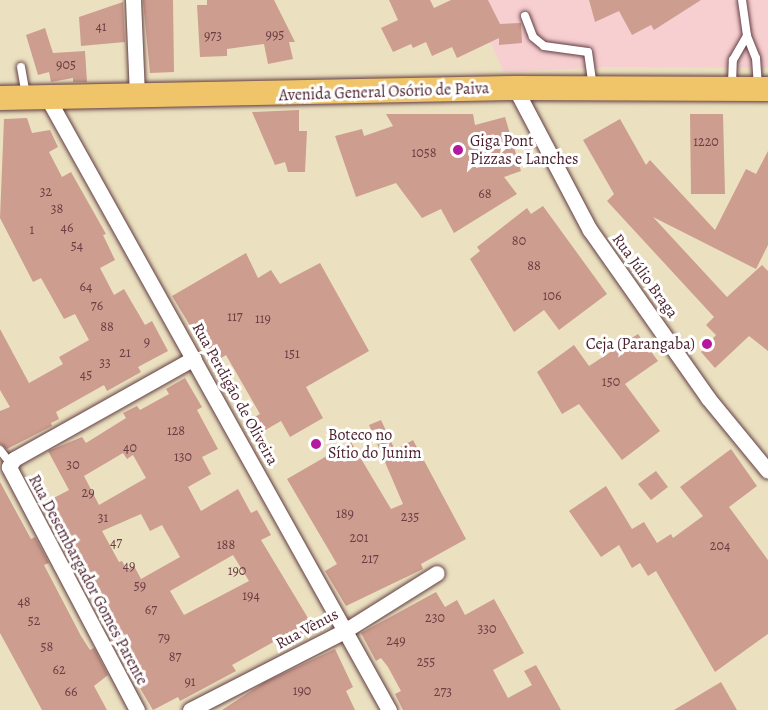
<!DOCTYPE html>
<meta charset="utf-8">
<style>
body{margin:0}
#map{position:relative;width:768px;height:710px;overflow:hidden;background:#ebe1c0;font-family:Alegreya,serif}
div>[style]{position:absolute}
.built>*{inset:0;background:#f7cfd1}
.building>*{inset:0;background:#cd9d8f}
.roads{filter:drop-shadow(0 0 2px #623c41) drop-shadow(0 0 2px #623c41)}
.lane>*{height:8px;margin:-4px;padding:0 4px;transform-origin:4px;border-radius:4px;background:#fff}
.street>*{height:15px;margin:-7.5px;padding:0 7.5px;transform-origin:7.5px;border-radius:7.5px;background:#fff}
.primary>*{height:24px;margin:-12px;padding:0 12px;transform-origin:12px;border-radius:12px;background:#f0c469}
.dots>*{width:16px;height:16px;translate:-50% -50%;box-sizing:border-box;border:3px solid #fff;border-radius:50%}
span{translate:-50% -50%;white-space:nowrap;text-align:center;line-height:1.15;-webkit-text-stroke:6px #fff;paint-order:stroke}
.number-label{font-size:14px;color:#6b3e44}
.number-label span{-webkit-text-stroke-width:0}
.street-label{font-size:16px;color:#4a1f2b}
.poi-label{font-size:16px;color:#4a1f2b}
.left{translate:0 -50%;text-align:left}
.right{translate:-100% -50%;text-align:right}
</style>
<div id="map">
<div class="built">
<i style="clip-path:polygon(471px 0,768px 0,768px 68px,606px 67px,504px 72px)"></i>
</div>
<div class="building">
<i style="clip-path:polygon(143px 0,173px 0,174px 72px,150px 73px)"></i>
<i style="clip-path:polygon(207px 0,274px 0,295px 42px,289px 42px,293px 59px,268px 64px,264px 44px,227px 49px,227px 56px,200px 57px,197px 5px,207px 5px)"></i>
<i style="clip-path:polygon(389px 0,430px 0,434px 8px,451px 0,488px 0,500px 24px,521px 23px,522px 43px,499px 45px,499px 38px,457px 58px,452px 47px,432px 56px,426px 42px,413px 48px,411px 44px,393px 52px,381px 28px,398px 20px)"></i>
<i style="clip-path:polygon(589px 0,701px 0,654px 30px,651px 25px,632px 35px,619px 11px,595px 22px)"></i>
<i style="clip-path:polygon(123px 2px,125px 42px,81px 46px,79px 17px)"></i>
<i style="clip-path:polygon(45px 28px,53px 53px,85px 51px,87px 82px,73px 82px,73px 78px,51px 82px,49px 72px,38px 75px,26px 35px)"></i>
<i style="clip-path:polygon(299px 110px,299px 131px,307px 131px,305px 172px,288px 172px,285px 162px,275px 165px,252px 112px)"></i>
<i style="clip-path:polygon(386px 114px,473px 114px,475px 125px,505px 117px,521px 171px,504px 177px,517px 194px,454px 233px,441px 209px,422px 218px,396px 183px,356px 197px,335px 136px,362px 129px,364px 136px,393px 126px)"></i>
<i style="clip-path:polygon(690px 114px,723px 114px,725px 194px,691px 194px)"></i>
<i style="clip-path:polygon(27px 118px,32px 133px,50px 130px,58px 147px,49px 152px,62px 177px,71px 172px,106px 234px,103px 235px,115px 260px,100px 268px,114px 295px,124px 289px,145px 325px,152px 321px,168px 351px,138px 367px,141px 372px,107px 391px,104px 385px,56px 412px,59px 419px,51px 423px,52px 426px,7px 449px,0 444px,0 411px,10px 407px,0 390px,0 329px,29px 383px,63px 364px,59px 357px,89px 340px,75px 314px,64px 319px,41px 278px,33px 282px,0 218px,4px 119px)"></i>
<i style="clip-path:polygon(620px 119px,646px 165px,650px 160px,715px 230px,746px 169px,756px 174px,768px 151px,768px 245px,756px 269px,653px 217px,727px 297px,762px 265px,768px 271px,768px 351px,749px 336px,715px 368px,701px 352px,716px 335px,706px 325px,714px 317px,607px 201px,614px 194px,583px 140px)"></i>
<i style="clip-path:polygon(543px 206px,607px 294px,559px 330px,544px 310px,514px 332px,470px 259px,480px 251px,477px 247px,527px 208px,531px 214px)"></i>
<i style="clip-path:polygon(246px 253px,258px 278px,271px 270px,280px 284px,320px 263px,369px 351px,306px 387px,323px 418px,290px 437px,281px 421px,253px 437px,244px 423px,260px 414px,226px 355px,213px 363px,172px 296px)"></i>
<i style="clip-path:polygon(638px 334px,658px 361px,625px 384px,660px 431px,622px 460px,579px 404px,562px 414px,537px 372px,574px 345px,589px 366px)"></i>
<i style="clip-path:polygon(evenodd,185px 378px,202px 407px,197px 410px,218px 449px,202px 457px,211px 474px,188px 487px,201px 511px,238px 489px,251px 513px,257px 510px,271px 535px,261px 540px,314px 628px,295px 638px,292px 632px,277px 640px,232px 665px,236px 671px,180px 701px,178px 697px,153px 710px,111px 639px,119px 634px,113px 623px,116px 621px,90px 571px,86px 573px,72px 550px,66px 554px,52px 528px,60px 525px,48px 501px,69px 490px,48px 451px,82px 437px,86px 443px,126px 418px,123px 413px,137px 406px,140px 410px,169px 394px,166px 389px,185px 378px,123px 453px,127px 459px,133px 455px,146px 478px,99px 505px,84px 476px,123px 453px,185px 378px,141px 514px,150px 531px,162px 525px,180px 557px,141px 579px,134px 566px,127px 570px,122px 561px,119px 562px,102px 531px,141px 514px,185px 378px,233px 555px,249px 581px,184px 615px,170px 591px,233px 555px)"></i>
<i style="clip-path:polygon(381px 420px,395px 450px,413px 440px,466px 539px,421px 564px,423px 569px,346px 606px,325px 571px,337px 564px,287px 479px,351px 442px,391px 509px,403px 504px,369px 425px)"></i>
<i style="clip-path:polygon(731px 449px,757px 486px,729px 507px,768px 560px,768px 634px,715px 672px,656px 571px,648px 576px,640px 563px,632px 568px,619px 545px,601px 557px,569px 511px,606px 486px,632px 529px,644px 522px,657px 543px,671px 534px,673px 538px,703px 516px,680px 487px)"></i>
<i style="clip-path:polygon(656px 471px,668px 487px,651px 500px,638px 484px)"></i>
<i style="clip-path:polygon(0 482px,31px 539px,35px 537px,49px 563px,44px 565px,81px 636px,90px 650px,94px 648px,108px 675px,94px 686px,107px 710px,42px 710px,0 633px)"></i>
<i style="clip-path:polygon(436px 592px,445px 607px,457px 600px,465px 615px,494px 599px,524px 653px,493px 670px,508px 698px,532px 685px,524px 671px,536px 665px,561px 710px,403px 710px,395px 694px,401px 691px,388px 667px,381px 658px,376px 661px,361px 633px)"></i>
<i style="clip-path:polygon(335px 649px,353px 687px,346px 691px,355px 710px,222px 710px,265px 682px)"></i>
<i style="clip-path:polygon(721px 682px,737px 710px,674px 710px)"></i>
</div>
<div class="roads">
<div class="lane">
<i style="left:742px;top:0;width:36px;rotate:82deg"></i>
<i style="left:747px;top:36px;width:24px;rotate:68deg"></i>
<i style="left:756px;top:58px;width:29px;rotate:86deg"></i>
<i style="left:525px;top:16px;width:22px;rotate:69deg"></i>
<i style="left:533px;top:37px;width:14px;rotate:39deg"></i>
<i style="left:544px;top:46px;width:44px;rotate:7.8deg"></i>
<i style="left:588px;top:52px;width:35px;rotate:82deg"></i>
<i style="left:21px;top:67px;width:28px;rotate:80deg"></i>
<i style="left:732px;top:84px;width:24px;rotate:-88deg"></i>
<i style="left:733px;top:60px;width:28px;rotate:-60deg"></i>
<i style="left:0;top:450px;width:18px;rotate:52deg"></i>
</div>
<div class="street">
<i style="left:133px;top:0;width:97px;rotate:87.6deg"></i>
<i style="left:515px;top:88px;width:161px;rotate:62.2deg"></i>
<i style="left:590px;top:230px;width:205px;rotate:54.9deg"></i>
<i style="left:708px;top:398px;width:94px;rotate:50.6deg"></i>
<i style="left:47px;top:97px;width:702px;rotate:60.84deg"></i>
<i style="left:137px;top:710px;width:275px;rotate:-117.8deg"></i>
<i style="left:9px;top:467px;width:9px;rotate:-58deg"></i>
<i style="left:14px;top:459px;width:206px;rotate:-29.3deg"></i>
<i style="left:190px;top:710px;width:175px;rotate:-27.1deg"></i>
<i style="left:346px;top:630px;width:107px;rotate:-32.1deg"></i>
</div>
<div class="primary">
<i style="left:0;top:98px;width:515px;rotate:-1.11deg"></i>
<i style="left:515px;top:88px;width:253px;rotate:0.2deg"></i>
</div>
</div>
<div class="dots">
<i style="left:458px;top:150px;background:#b5179e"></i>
<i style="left:707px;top:344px;background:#b5179e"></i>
<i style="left:316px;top:444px;background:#b5179e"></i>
</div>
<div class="number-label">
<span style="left:101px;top:27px">41</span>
<span style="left:275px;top:35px">995</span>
<span style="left:213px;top:36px">973</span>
<span style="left:66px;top:65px">905</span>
<span style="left:706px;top:142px">1220</span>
<span style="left:424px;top:153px">1058</span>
<span style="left:46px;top:192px">32</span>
<span style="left:485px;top:194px">68</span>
<span style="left:57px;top:209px">38</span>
<span style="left:67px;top:228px">46</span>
<span style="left:32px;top:230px">1</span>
<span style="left:519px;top:241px">80</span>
<span style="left:77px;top:246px">54</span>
<span style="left:534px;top:266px">88</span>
<span style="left:86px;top:287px">64</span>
<span style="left:552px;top:296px">106</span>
<span style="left:97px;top:306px">76</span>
<span style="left:235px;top:317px">117</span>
<span style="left:263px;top:319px">119</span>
<span style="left:107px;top:327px">88</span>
<span style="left:147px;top:342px">9</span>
<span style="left:125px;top:353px">21</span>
<span style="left:292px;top:354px">151</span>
<span style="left:105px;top:363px">33</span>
<span style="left:86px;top:375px">45</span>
<span style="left:611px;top:382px">150</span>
<span style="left:176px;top:431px">128</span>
<span style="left:130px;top:448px">40</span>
<span style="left:183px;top:457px">130</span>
<span style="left:73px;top:465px">30</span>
<span style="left:88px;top:493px">29</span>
<span style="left:345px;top:514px">189</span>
<span style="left:410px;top:517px">235</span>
<span style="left:103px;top:518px">31</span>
<span style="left:359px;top:538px">201</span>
<span style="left:116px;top:543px">47</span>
<span style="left:226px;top:545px">188</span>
<span style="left:720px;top:546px">204</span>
<span style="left:370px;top:559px">217</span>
<span style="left:129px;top:566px">49</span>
<span style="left:237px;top:571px">190</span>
<span style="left:140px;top:586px">59</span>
<span style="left:251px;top:596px">194</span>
<span style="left:24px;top:602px">48</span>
<span style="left:151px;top:610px">67</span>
<span style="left:435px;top:618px">230</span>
<span style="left:34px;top:621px">52</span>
<span style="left:487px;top:629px">330</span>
<span style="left:164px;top:638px">79</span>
<span style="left:396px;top:641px">249</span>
<span style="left:47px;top:647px">58</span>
<span style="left:175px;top:657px">87</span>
<span style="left:426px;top:662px">255</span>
<span style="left:59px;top:670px">62</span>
<span style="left:190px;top:682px">91</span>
<span style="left:302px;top:691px">190</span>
<span style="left:71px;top:692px">66</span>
<span style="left:443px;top:692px">273</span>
</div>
<div class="street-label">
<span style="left:384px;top:92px;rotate:-2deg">Avenida General Osório de Paiva</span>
<span style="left:645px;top:276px;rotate:54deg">Rua Júlio Braga</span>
<span style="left:235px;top:394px;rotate:61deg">Rua Perdigão de Oliveira</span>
<span style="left:88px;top:580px;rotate:62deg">Rua Desembargador Gomes Parente</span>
<span style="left:307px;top:629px;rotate:-28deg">Rua Vênus</span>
</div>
<div class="poi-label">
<span class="left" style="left:470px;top:150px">Giga Pont<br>Pizzas e Lanches</span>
<span class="right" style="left:695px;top:344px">Ceja (Parangaba)</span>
<span class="left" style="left:328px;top:444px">Boteco no<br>Sítio do Junim</span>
</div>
</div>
